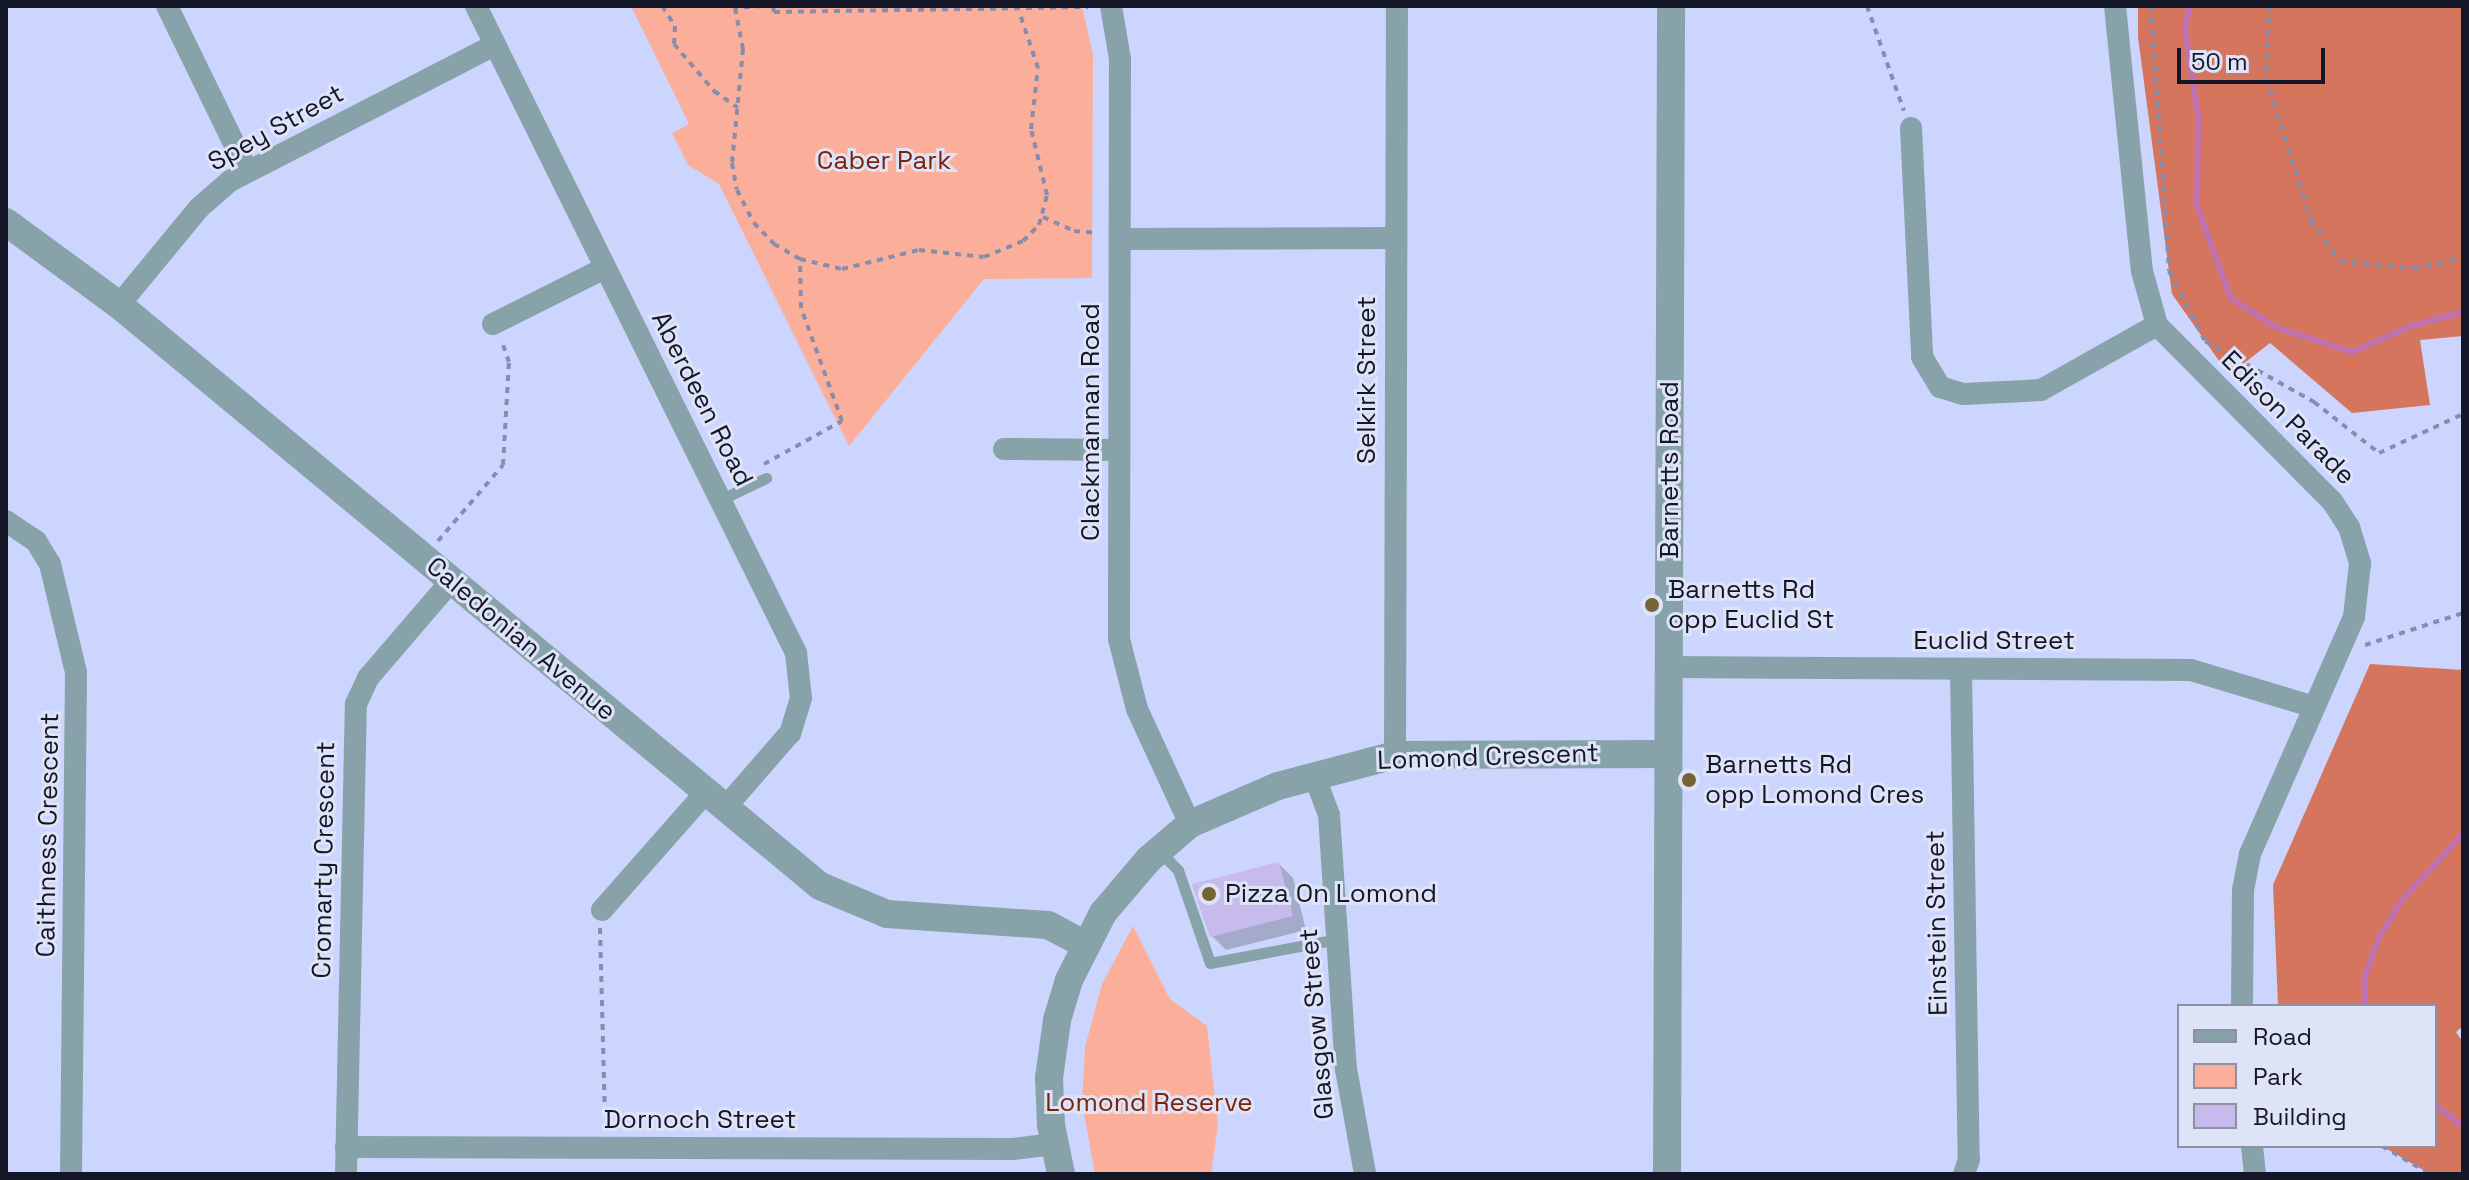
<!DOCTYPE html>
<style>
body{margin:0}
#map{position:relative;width:2469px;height:1180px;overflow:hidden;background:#ccd5fd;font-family:"Space Grotesk",sans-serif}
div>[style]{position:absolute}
.green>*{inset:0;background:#fbaf9b}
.forest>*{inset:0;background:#d6755d}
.shadow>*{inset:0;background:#0003}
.stream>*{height:6px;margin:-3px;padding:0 3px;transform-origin:3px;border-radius:3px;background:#c071af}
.building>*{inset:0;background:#c7bbed}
.path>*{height:4px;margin-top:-2px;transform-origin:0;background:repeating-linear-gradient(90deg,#878dad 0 6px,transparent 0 12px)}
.service>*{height:11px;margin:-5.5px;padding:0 5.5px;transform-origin:5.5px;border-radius:5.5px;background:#87a2a9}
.minor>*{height:22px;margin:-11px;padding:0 11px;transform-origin:11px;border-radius:11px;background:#87a2a9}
.tertiary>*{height:28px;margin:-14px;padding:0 14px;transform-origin:14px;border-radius:14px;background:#87a2a9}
.dots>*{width:22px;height:22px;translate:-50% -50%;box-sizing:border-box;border:4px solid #dfe3f8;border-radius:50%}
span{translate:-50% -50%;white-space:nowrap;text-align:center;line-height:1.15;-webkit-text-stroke:6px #dfe3f8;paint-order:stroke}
.street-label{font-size:26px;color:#131627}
.park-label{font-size:26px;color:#7a220a}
.poi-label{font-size:26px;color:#131627}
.left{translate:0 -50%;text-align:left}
.frame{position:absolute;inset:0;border:8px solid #131627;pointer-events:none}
.legend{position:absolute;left:2177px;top:1004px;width:260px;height:144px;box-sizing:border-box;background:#dfe3f8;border:2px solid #8d91a4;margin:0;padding:10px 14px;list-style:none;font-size:24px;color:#131627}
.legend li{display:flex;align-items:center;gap:16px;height:40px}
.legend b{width:40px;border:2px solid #8d91a4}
.scale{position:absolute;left:2177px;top:48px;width:148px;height:36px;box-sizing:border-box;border:4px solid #131627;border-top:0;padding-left:10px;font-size:24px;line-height:28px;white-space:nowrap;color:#131627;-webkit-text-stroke:6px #dfe3f8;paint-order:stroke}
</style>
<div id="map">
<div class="green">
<i style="clip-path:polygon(631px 6px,1082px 6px,1093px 55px,1092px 278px,984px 279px,849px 446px,719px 184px,688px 165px,672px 133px,689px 124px)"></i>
<i style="clip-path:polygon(1133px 926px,1170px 999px,1207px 1026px,1218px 1125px,1211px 1174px,1095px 1174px,1082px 1103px,1085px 1047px,1102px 984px)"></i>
</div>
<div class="forest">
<i style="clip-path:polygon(2138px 6px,2463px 6px,2463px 336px,2420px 340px,2430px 405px,2352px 413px,2270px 343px,2229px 375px,2172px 294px,2138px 37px)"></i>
<i style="clip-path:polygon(2370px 664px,2463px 670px,2463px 1026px,2456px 1032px,2463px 1042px,2463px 1174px,2430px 1174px,2382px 1146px,2435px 1146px,2435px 1006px,2278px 1006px,2273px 885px)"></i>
</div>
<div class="shadow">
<i style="clip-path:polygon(1279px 864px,1293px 878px,1306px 930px,1226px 950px,1212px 936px)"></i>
</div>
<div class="stream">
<i style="left:2189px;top:6px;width:24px;rotate:99deg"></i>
<i style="left:2185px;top:30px;width:87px;rotate:81.4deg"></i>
<i style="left:2198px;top:116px;width:90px;rotate:90.6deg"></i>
<i style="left:2197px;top:206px;width:99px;rotate:69.9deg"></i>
<i style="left:2231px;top:299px;width:55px;rotate:31.7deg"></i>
<i style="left:2278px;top:328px;width:78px;rotate:18deg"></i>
<i style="left:2352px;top:352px;width:64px;rotate:-23.8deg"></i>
<i style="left:2411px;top:326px;width:54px;rotate:-15.1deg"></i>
<i style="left:2365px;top:1006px;width:27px;rotate:-92deg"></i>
<i style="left:2364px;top:979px;width:45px;rotate:-70.3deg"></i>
<i style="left:2379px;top:937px;width:44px;rotate:-58.1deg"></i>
<i style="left:2402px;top:900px;width:90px;rotate:-47.3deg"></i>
<i style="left:2435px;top:1105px;width:35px;rotate:37deg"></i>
</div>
<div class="building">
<i style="clip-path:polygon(1279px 862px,1293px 916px,1210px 937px,1192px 884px)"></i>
</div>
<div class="path">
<i style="left:662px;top:6px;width:24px;rotate:57deg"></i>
<i style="left:675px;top:26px;width:18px;rotate:93deg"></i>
<i style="left:674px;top:44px;width:62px;rotate:49.6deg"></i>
<i style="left:714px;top:91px;width:29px;rotate:35deg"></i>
<i style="left:762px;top:6px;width:27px;rotate:176deg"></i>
<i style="left:735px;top:8px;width:42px;rotate:79deg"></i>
<i style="left:743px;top:49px;width:115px;rotate:95.5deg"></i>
<i style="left:732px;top:163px;width:27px;rotate:80deg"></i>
<i style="left:737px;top:190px;width:37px;rotate:63deg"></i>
<i style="left:754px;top:223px;width:29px;rotate:46deg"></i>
<i style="left:774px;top:244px;width:30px;rotate:30deg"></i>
<i style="left:800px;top:259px;width:43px;rotate:13.4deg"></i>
<i style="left:842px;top:269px;width:79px;rotate:-13.9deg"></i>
<i style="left:919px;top:250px;width:65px;rotate:6.1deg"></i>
<i style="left:984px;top:257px;width:42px;rotate:-22.3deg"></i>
<i style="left:1023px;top:241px;width:23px;rotate:-45deg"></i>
<i style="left:1039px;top:225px;width:31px;rotate:-75deg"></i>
<i style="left:1047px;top:195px;width:68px;rotate:-103.6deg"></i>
<i style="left:1031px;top:129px;width:61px;rotate:-83.5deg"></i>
<i style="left:1038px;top:68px;width:60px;rotate:-108.4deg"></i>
<i style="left:773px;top:6px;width:6px;rotate:81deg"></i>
<i style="left:774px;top:12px;width:314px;rotate:-0.9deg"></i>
<i style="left:1867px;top:6px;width:111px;rotate:70.6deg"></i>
<i style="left:2151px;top:6px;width:266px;rotate:86.1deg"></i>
<i style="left:2169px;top:271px;width:79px;rotate:62.8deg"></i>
<i style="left:2205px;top:341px;width:125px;rotate:29.2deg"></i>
<i style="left:2314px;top:402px;width:83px;rotate:38.1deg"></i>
<i style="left:2379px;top:453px;width:93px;rotate:-24.9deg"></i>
<i style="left:2269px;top:6px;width:73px;rotate:92.4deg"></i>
<i style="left:2266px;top:79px;width:148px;rotate:72.3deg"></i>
<i style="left:2311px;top:220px;width:50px;rotate:55.7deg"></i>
<i style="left:2339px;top:261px;width:75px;rotate:5.3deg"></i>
<i style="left:2414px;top:268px;width:50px;rotate:-11.5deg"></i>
<i style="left:1043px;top:217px;width:34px;rotate:24deg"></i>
<i style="left:1074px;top:231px;width:21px;rotate:5deg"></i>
<i style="left:764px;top:464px;width:89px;rotate:-28.9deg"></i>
<i style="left:842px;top:421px;width:120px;rotate:-109.9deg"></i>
<i style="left:801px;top:308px;width:49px;rotate:-91.2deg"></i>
<i style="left:438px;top:541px;width:100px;rotate:-49.5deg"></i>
<i style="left:503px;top:465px;width:103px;rotate:-86.7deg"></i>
<i style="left:509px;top:362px;width:24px;rotate:-109deg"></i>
<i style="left:2365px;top:645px;width:103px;rotate:-18.1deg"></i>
<i style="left:600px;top:928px;width:189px;rotate:88.5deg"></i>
<i style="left:2382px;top:1146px;width:56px;rotate:30.3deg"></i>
</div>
<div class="service">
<i style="left:722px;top:499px;width:49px;rotate:-25.5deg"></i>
<i style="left:1159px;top:851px;width:27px;rotate:45deg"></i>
<i style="left:1178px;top:870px;width:98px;rotate:71deg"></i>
<i style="left:1210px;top:963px;width:129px;rotate:-10.7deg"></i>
</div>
<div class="minor">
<i style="left:167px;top:6px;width:182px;rotate:64deg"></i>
<i style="left:476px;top:6px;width:722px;rotate:63.68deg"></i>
<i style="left:796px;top:653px;width:45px;rotate:83.7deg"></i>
<i style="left:801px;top:698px;width:37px;rotate:107deg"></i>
<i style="left:790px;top:733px;width:101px;rotate:131deg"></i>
<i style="left:1111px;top:6px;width:54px;rotate:80.4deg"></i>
<i style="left:1120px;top:59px;width:580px;rotate:90.1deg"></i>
<i style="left:1119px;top:639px;width:72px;rotate:75.6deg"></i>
<i style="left:1137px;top:709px;width:127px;rotate:65.3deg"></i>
<i style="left:2115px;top:6px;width:266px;rotate:84.2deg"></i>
<i style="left:2142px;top:271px;width:56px;rotate:74.5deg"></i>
<i style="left:2157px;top:325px;width:248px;rotate:45.2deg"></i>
<i style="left:2332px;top:501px;width:31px;rotate:57deg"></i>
<i style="left:2349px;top:527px;width:39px;rotate:73deg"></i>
<i style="left:2360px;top:564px;width:53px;rotate:96.5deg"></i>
<i style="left:2354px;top:617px;width:259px;rotate:113.7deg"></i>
<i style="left:2250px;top:854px;width:37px;rotate:101deg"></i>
<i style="left:2243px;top:890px;width:116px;rotate:90.5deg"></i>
<i style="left:1911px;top:128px;width:229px;rotate:87.2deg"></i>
<i style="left:1922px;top:357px;width:35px;rotate:59deg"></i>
<i style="left:1940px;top:387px;width:24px;rotate:17deg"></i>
<i style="left:1963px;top:394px;width:78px;rotate:-2.9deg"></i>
<i style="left:2041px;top:390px;width:133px;rotate:-29.3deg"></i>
<i style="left:1120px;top:239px;width:276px;rotate:-0.2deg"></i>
<i style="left:119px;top:305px;width:126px;rotate:-50.5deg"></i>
<i style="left:199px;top:208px;width:41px;rotate:-41.1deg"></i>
<i style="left:230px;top:181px;width:298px;rotate:-27.2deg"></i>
<i style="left:493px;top:324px;width:125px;rotate:-26.6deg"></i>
<i style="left:1004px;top:449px;width:115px;rotate:0.5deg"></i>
<i style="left:6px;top:521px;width:36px;rotate:34deg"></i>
<i style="left:36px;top:541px;width:27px;rotate:59deg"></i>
<i style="left:50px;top:564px;width:111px;rotate:76.5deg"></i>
<i style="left:76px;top:672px;width:502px;rotate:90.57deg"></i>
<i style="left:1669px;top:667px;width:522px;rotate:0.33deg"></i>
<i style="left:2191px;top:670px;width:128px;rotate:16.7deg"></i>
<i style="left:1961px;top:670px;width:489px;rotate:89.1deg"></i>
<i style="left:1969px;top:1159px;width:16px;rotate:108deg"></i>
<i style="left:1395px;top:755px;width:749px;rotate:-89.85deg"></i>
<i style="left:1314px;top:775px;width:43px;rotate:69.4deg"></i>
<i style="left:1329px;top:815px;width:255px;rotate:86.2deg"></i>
<i style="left:1346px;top:1069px;width:107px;rotate:79.7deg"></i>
<i style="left:602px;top:910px;width:156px;rotate:-48.6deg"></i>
<i style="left:2252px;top:1146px;width:28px;rotate:84deg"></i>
<i style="left:346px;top:1147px;width:667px;rotate:0.17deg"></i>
<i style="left:1013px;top:1149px;width:41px;rotate:-7deg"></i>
<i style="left:346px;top:1174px;width:470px;rotate:-88.8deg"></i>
<i style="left:356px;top:704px;width:29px;rotate:-65deg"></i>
<i style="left:368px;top:678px;width:128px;rotate:-49.4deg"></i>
</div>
<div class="tertiary">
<i style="left:6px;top:222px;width:140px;rotate:36.3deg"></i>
<i style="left:119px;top:305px;width:910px;rotate:39.65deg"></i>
<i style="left:820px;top:886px;width:73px;rotate:22.7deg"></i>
<i style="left:887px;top:914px;width:161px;rotate:3.9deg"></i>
<i style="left:1048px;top:925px;width:41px;rotate:27.8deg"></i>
<i style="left:1061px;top:1174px;width:50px;rotate:-101.5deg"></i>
<i style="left:1051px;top:1125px;width:47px;rotate:-92.4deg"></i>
<i style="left:1049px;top:1078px;width:59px;rotate:-82.1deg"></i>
<i style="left:1057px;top:1020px;width:42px;rotate:-73.3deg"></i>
<i style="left:1069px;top:980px;width:75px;rotate:-63.1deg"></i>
<i style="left:1103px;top:913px;width:71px;rotate:-49.6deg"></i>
<i style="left:1149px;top:859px;width:54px;rotate:-40.5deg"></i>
<i style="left:1190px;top:824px;width:96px;rotate:-23.4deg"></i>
<i style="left:1278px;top:786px;width:121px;rotate:-14.8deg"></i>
<i style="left:1395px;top:755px;width:273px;rotate:-0.2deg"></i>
<i style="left:1667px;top:1174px;width:1168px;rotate:-89.8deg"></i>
</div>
<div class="dots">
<i style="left:1652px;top:605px;background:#736533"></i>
<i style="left:1689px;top:780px;background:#736533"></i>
<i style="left:1209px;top:894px;background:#736533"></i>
</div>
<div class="street-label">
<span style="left:276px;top:128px;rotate:-29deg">Spey Street</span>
<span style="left:1367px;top:380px;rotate:-90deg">Selkirk Street</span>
<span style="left:702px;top:399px;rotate:63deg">Aberdeen Road</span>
<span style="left:2288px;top:418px;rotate:45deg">Edison Parade</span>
<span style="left:1091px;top:422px;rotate:-90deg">Clackmannan Road</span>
<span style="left:1670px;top:470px;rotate:-90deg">Barnetts Road</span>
<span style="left:521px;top:639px;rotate:40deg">Caledonian Avenue</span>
<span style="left:1994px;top:641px">Euclid Street</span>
<span style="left:1488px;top:757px;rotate:-2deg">Lomond Crescent</span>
<span style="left:48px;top:835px;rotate:-89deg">Caithness Crescent</span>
<span style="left:324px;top:860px;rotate:-89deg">Cromarty Crescent</span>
<span style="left:1937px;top:923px;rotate:-91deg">Einstein Street</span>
<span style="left:1317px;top:1024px;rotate:-95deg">Glasgow Street</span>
<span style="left:700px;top:1120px">Dornoch Street</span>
</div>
<div class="park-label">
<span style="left:884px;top:161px">Caber Park</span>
<span style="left:1149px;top:1103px">Lomond Reserve</span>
</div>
<div class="poi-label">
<span class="left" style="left:1668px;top:605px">Barnetts Rd<br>opp Euclid St</span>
<span class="left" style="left:1705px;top:780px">Barnetts Rd<br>opp Lomond Cres</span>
<span class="left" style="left:1225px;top:894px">Pizza On Lomond</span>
</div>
<div class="frame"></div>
<ul class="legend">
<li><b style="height:10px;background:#87a2a9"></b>Road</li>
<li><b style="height:22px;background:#fbaf9b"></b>Park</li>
<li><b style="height:22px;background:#c7bbed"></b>Building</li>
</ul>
<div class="scale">50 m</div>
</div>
